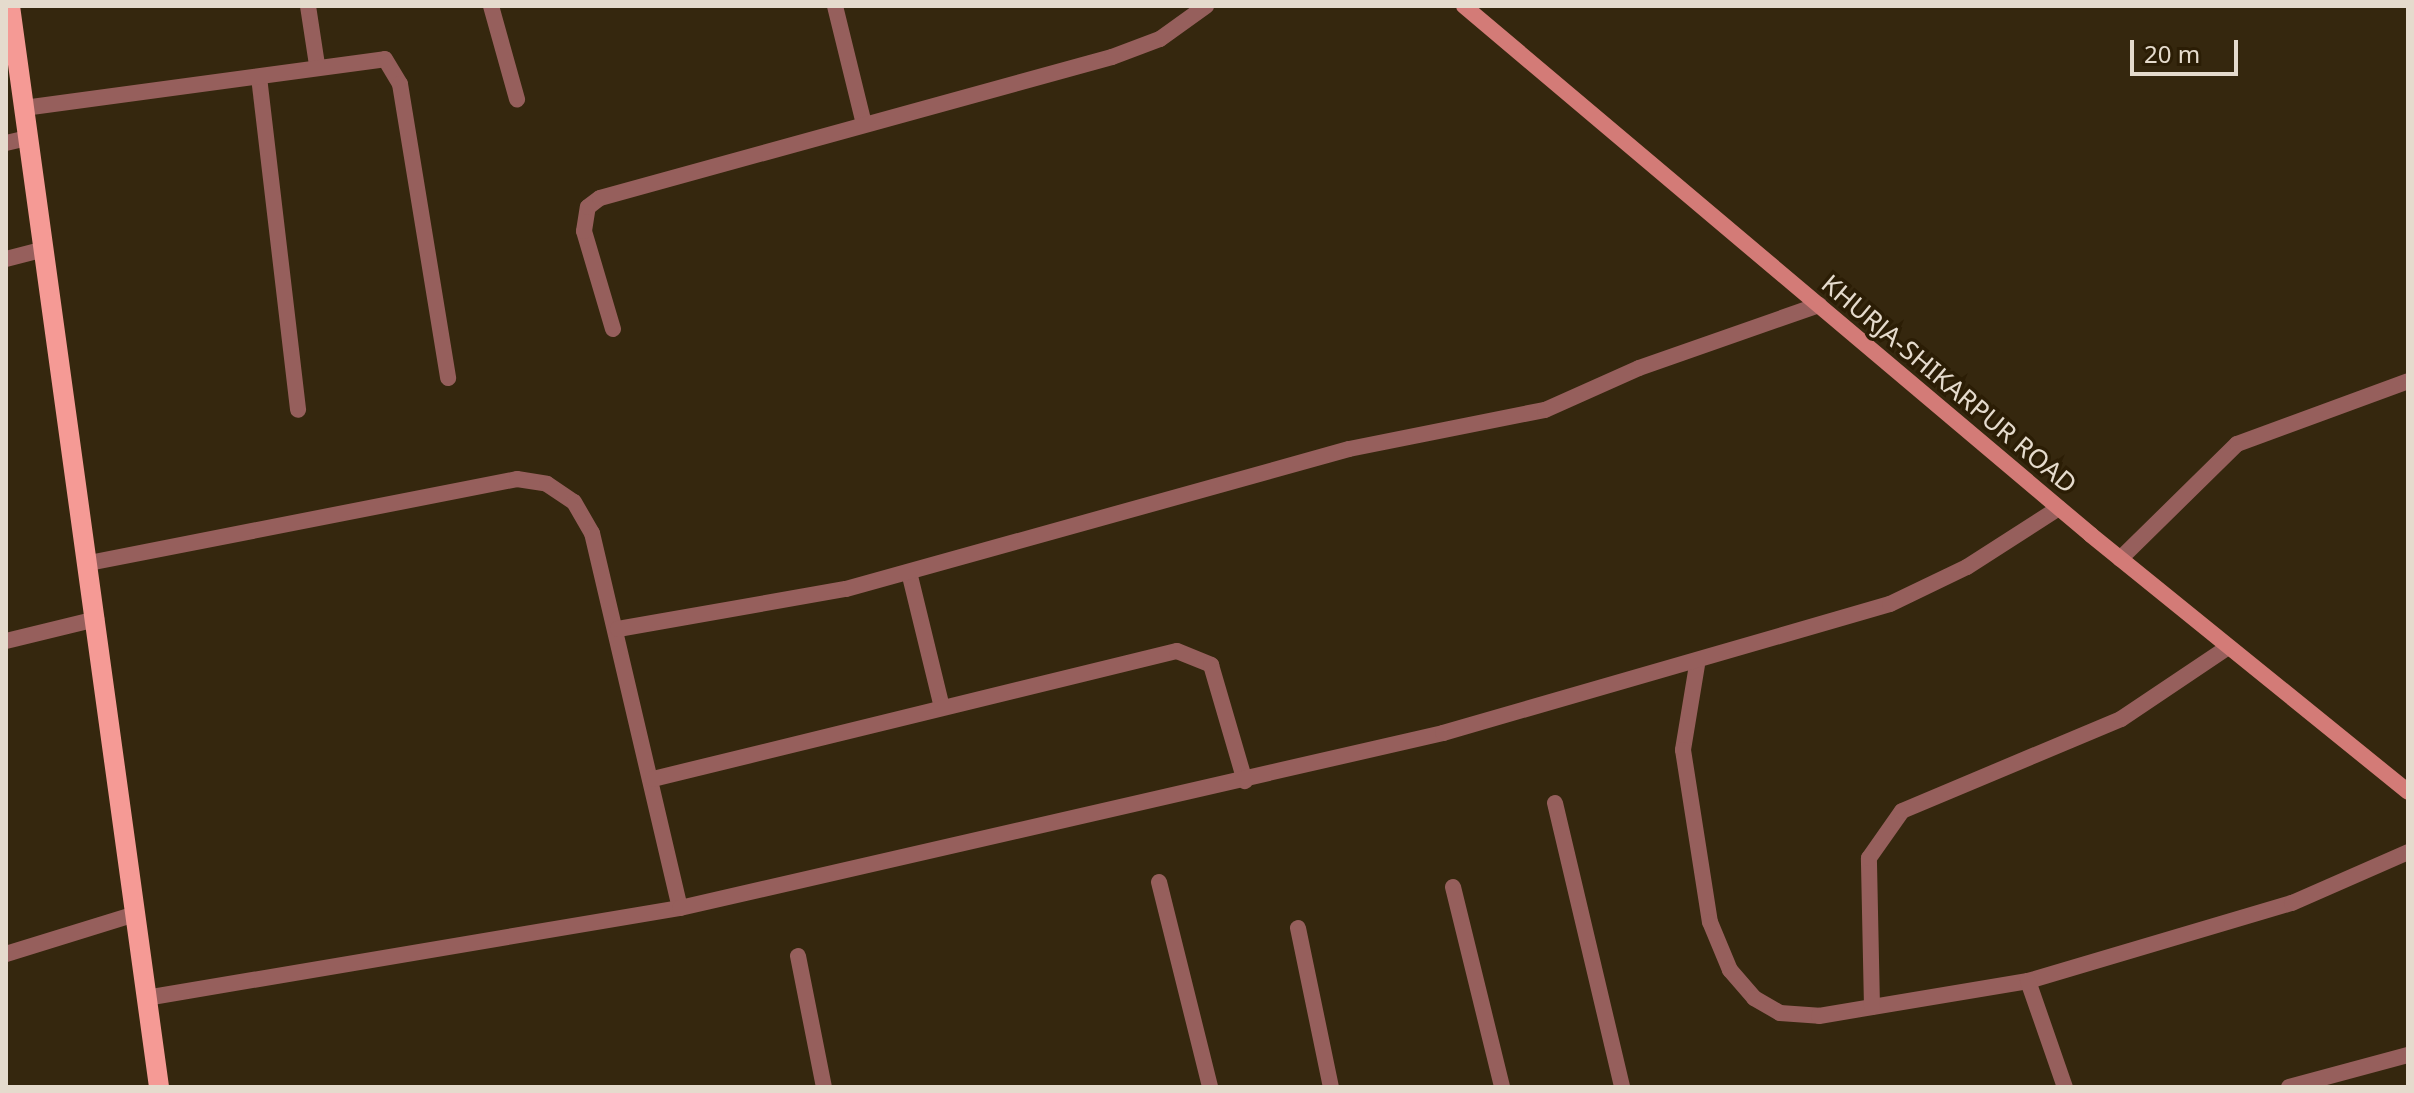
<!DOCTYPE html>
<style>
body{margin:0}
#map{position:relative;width:2414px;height:1093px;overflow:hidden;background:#35270e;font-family:"Noto Sans",sans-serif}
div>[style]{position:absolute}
.lane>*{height:16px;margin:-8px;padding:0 8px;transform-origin:8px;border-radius:8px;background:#965f5c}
.street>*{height:16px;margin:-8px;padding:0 8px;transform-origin:8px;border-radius:8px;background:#965f5c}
.secondary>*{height:16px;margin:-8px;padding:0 8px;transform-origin:8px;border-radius:8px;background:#d37b77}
.primary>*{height:20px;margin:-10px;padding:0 10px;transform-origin:10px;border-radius:10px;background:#f59a95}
span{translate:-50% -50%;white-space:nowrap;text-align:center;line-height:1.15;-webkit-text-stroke:7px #2b1d05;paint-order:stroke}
.street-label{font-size:26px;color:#e5dbcd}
.frame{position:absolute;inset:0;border:8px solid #e5dbcd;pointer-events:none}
.scale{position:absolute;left:2130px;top:40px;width:108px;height:36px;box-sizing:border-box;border:4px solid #e5dbcd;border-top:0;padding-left:10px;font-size:24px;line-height:28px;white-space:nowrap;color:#e5dbcd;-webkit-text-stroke:6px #2b1d05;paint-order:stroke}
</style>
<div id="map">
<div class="lane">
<i style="left:6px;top:641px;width:93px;rotate:-13.7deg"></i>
<i style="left:6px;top:954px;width:135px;rotate:-17.2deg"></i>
</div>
<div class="street">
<i style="left:308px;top:6px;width:60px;rotate:81.3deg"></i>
<i style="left:491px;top:6px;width:97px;rotate:74.4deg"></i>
<i style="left:835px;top:6px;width:122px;rotate:76.2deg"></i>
<i style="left:259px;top:77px;width:335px;rotate:83.3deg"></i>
<i style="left:24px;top:108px;width:364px;rotate:-7.7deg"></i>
<i style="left:385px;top:59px;width:29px;rotate:59deg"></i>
<i style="left:400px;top:84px;width:298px;rotate:80.7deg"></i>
<i style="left:6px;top:143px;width:23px;rotate:-13deg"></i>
<i style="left:6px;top:259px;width:40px;rotate:-14.4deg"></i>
<i style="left:613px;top:329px;width:102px;rotate:-106.5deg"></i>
<i style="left:584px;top:231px;width:24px;rotate:-81deg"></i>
<i style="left:588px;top:207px;width:15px;rotate:-37deg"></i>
<i style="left:600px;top:198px;width:531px;rotate:-15.4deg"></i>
<i style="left:1112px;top:57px;width:51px;rotate:-20.6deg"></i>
<i style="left:1160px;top:39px;width:57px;rotate:-35.7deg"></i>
<i style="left:2120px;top:559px;width:164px;rotate:-44.5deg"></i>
<i style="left:2237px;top:444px;width:182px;rotate:-20.2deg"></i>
<i style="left:89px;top:563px;width:436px;rotate:-11.1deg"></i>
<i style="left:517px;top:479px;width:30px;rotate:9deg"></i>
<i style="left:547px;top:484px;width:32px;rotate:34deg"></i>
<i style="left:574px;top:502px;width:36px;rotate:60deg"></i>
<i style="left:592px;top:533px;width:385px;rotate:76.8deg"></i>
<i style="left:909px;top:572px;width:139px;rotate:76.3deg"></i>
<i style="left:618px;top:629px;width:231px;rotate:-10deg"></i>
<i style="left:846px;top:589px;width:522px;rotate:-15.55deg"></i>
<i style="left:1349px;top:449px;width:200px;rotate:-11.3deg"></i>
<i style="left:1545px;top:410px;width:103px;rotate:-24.1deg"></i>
<i style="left:1639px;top:368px;width:191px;rotate:-19.3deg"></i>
<i style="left:1697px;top:665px;width:86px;rotate:99.4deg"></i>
<i style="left:1683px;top:750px;width:174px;rotate:81.1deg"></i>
<i style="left:1710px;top:922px;width:52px;rotate:67.4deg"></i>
<i style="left:1730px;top:970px;width:37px;rotate:49deg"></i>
<i style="left:1754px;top:998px;width:30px;rotate:30deg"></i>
<i style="left:1780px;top:1013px;width:39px;rotate:4deg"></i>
<i style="left:1819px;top:1016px;width:212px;rotate:-9.5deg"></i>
<i style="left:2028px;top:981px;width:275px;rotate:-16.5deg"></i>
<i style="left:2292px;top:903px;width:127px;rotate:-23.7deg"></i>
<i style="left:653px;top:779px;width:539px;rotate:-13.73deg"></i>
<i style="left:1177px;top:651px;width:37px;rotate:22deg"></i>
<i style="left:1211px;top:665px;width:121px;rotate:73.7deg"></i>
<i style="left:1555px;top:803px;width:292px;rotate:76.7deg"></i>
<i style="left:1159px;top:882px;width:211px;rotate:76deg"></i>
<i style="left:1453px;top:887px;width:206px;rotate:76.2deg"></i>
<i style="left:1298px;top:928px;width:162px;rotate:78.3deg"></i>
<i style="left:798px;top:956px;width:134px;rotate:78.8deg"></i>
<i style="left:2028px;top:981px;width:112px;rotate:70.8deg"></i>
<i style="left:146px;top:998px;width:542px;rotate:-9.57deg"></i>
<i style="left:680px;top:908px;width:783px;rotate:-12.92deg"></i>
<i style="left:1443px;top:733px;width:465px;rotate:-16.1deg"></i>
<i style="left:1890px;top:604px;width:85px;rotate:-25.7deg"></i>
<i style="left:1967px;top:567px;width:109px;rotate:-32.7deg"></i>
<i style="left:1872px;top:1007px;width:149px;rotate:-91.2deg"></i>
<i style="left:1869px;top:858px;width:57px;rotate:-54.9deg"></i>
<i style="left:1902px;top:811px;width:238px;rotate:-22.8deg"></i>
<i style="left:2121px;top:719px;width:129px;rotate:-33.9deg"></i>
<i style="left:2289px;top:1087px;width:123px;rotate:-15.1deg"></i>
</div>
<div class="secondary">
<i style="left:1464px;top:6px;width:820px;rotate:40.15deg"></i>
<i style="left:2091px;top:535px;width:408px;rotate:39deg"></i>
</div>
<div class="primary">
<i style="left:10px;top:6px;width:1091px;rotate:82.15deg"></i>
</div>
<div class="street-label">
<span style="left:1949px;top:384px;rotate:40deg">KHURJA-SHIKARPUR ROAD</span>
</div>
<div class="frame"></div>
<div class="scale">20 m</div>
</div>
